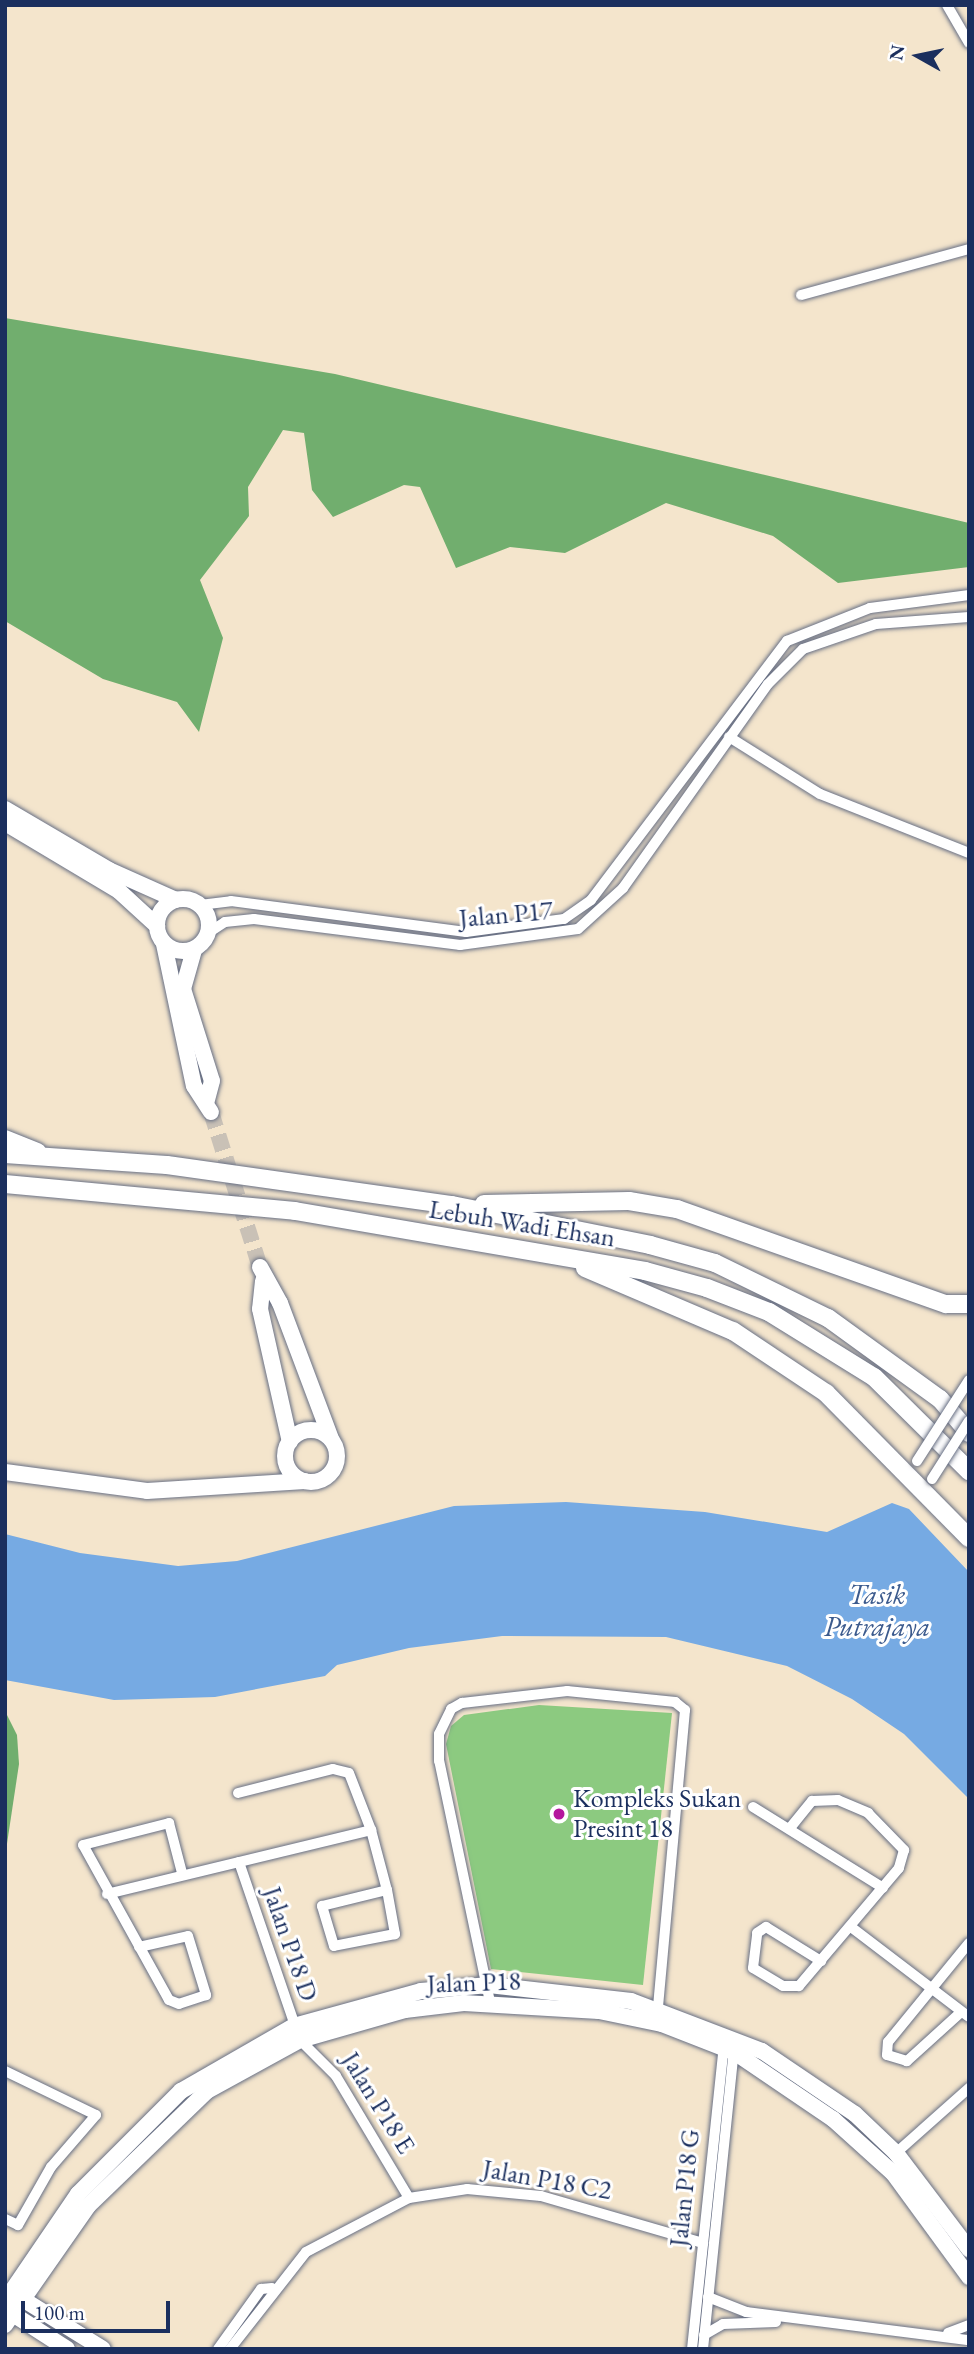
<!DOCTYPE html>
<style>
body{margin:0}
#map{position:relative;width:974px;height:2354px;overflow:hidden;background:#f4e5cc;font-family:"EB Garamond",serif}
div>[style]{position:absolute}
.green>*{inset:0;background:#8cca80}
.forest>*{inset:0;background:#71ae6e}
.water>*{inset:0;background:#76aae3}
.secondary-tunnel>*{height:16px;margin-top:-8px;transform-origin:0;background:repeating-linear-gradient(90deg,#c9c1b6 0 16px,transparent 0 24px)}
.roads{filter:drop-shadow(0 0 2px #676f84) drop-shadow(0 0 2px #676f84)}
.street>*{height:10px;margin:-5px;padding:0 5px;transform-origin:5px;border-radius:5px;background:#fff}
.secondary>*{height:16px;margin:-8px;padding:0 8px;transform-origin:8px;border-radius:8px;background:#fff}
.secondary>.ring{margin:-8px;padding:0;box-sizing:content-box;background:none;border:16px solid #fff;border-radius:50%}
.primary>*{height:18px;margin:-9px;padding:0 9px;transform-origin:9px;border-radius:9px;background:#fff}
.bridges{filter:drop-shadow(0 0 2px #676f84) drop-shadow(0 0 2px #676f84)}
.street-bridge>*{height:10px;margin:-5px;padding:0 5px;transform-origin:5px;border-radius:5px;background:#fff}
.dots>*{width:19px;height:19px;translate:-50% -50%;box-sizing:border-box;border:4px solid #fff;border-radius:50%}
span{translate:-50% -50%;white-space:nowrap;text-align:center;line-height:1.15;-webkit-text-stroke:6px #fff;paint-order:stroke}
.street-label{font-size:26px;color:#1b2f5e}
.poi-label{font-size:26px;color:#1b2f5e}
.left{translate:0 -50%;text-align:left}
.water-label{font-size:28px;color:#3b5a8d;font-style:italic}
.frame{position:absolute;inset:0;border:7px solid #1b2f5e;pointer-events:none}
.north{position:absolute;left:883px;top:21px;width:70px;height:70px;-webkit-text-stroke:5px #fff;paint-order:stroke;rotate:279deg;font-size:19px;font-weight:700;line-height:28px;text-align:center;color:#1b2f5e}
.north::after{content:'';display:block;margin:auto;width:24px;height:32px;background:#1b2f5e;clip-path:polygon(50% 0,100% 100%,50% 72%,0 100%)}
.scale{position:absolute;left:21px;top:2301px;width:149px;height:32px;box-sizing:border-box;border:4px solid #1b2f5e;border-top:0;padding-left:9px;font-size:21px;line-height:24px;white-space:nowrap;color:#1b2f5e;-webkit-text-stroke:5px #fff;paint-order:stroke}
</style>
<div id="map">
<div class="green">
<i style="clip-path:polygon(539px 1705px,672px 1713px,643px 1985px,491px 1969px,446px 1744px,451px 1726px,464px 1715px)"></i>
</div>
<div class="forest">
<i style="clip-path:polygon(5px 318px,335px 374px,969px 523px,969px 567px,838px 583px,773px 536px,666px 503px,565px 553px,510px 547px,456px 568px,420px 487px,404px 485px,333px 517px,312px 490px,304px 433px,283px 430px,248px 487px,249px 516px,200px 580px,223px 638px,199px 732px,177px 702px,103px 679px,5px 621px)"></i>
<i style="clip-path:polygon(5px 1711px,17px 1735px,19px 1764px,5px 1857px)"></i>
</div>
<div class="water">
<i style="clip-path:polygon(566px 1502px,705px 1512px,827px 1532px,892px 1503px,909px 1509px,969px 1572px,969px 1799px,904px 1734px,852px 1699px,787px 1666px,666px 1637px,502px 1636px,409px 1648px,337px 1665px,325px 1676px,215px 1697px,114px 1700px,5px 1680px,5px 1534px,80px 1553px,178px 1566px,237px 1561px,454px 1506px)"></i>
</div>
<div class="secondary-tunnel">
<i style="left:211px;top:1112px;width:163px;rotate:72.5deg"></i>
</div>
<div class="roads">
<div class="street">
<i style="left:947px;top:5px;width:44px;rotate:59.9deg"></i>
<i style="left:801px;top:295px;width:174px;rotate:-15.3deg"></i>
<i style="left:729px;top:737px;width:107px;rotate:32.1deg"></i>
<i style="left:820px;top:794px;width:160px;rotate:21.6deg"></i>
<i style="left:200px;top:905px;width:31px;rotate:-7deg"></i>
<i style="left:231px;top:901px;width:237px;rotate:7.5deg"></i>
<i style="left:466px;top:932px;width:99px;rotate:-7.6deg"></i>
<i style="left:564px;top:919px;width:33px;rotate:-35deg"></i>
<i style="left:591px;top:900px;width:325px;rotate:-52.9deg"></i>
<i style="left:787px;top:641px;width:89px;rotate:-21.7deg"></i>
<i style="left:870px;top:608px;width:100px;rotate:-7.5deg"></i>
<i style="left:208px;top:933px;width:20px;rotate:-33deg"></i>
<i style="left:225px;top:922px;width:29px;rotate:-6deg"></i>
<i style="left:254px;top:919px;width:208px;rotate:7.2deg"></i>
<i style="left:460px;top:945px;width:119px;rotate:-7.7deg"></i>
<i style="left:578px;top:929px;width:61px;rotate:-42.3deg"></i>
<i style="left:623px;top:888px;width:250px;rotate:-54.6deg"></i>
<i style="left:768px;top:684px;width:49px;rotate:-45deg"></i>
<i style="left:803px;top:649px;width:77px;rotate:-18.9deg"></i>
<i style="left:876px;top:624px;width:93px;rotate:-4.3deg"></i>
<i style="left:238px;top:1793px;width:98px;rotate:-14.2deg"></i>
<i style="left:333px;top:1769px;width:16px;rotate:14deg"></i>
<i style="left:349px;top:1773px;width:61px;rotate:68.9deg"></i>
<i style="left:371px;top:1830px;width:62px;rotate:75.1deg"></i>
<i style="left:387px;top:1890px;width:45px;rotate:79.7deg"></i>
<i style="left:395px;top:1934px;width:62px;rotate:168.9deg"></i>
<i style="left:334px;top:1946px;width:42px;rotate:-106.7deg"></i>
<i style="left:322px;top:1906px;width:67px;rotate:-13.8deg"></i>
<i style="left:753px;top:1807px;width:153px;rotate:31.9deg"></i>
<i style="left:790px;top:1828px;width:35px;rotate:-51deg"></i>
<i style="left:812px;top:1801px;width:26px;rotate:-2deg"></i>
<i style="left:838px;top:1800px;width:33px;rotate:23deg"></i>
<i style="left:868px;top:1813px;width:52px;rotate:45.8deg"></i>
<i style="left:904px;top:1850px;width:19px;rotate:106deg"></i>
<i style="left:899px;top:1868px;width:155px;rotate:130.3deg"></i>
<i style="left:799px;top:1986px;width:16px;rotate:180deg"></i>
<i style="left:783px;top:1986px;width:35px;rotate:-149deg"></i>
<i style="left:753px;top:1968px;width:35px;rotate:-83deg"></i>
<i style="left:757px;top:1933px;width:11px;rotate:-34deg"></i>
<i style="left:766px;top:1927px;width:65px;rotate:31.7deg"></i>
<i style="left:239px;top:1862px;width:188px;rotate:71.1deg"></i>
<i style="left:300px;top:2040px;width:51px;rotate:45deg"></i>
<i style="left:336px;top:2076px;width:142px;rotate:59.1deg"></i>
<i style="left:107px;top:1894px;width:272px;rotate:-13.6deg"></i>
<i style="left:851px;top:1927px;width:148px;rotate:37.3deg"></i>
<i style="left:139px;top:1947px;width:50px;rotate:-12.7deg"></i>
<i style="left:188px;top:1936px;width:62px;rotate:73deg"></i>
<i style="left:206px;top:1995px;width:28px;rotate:162deg"></i>
<i style="left:179px;top:2004px;width:11px;rotate:-158deg"></i>
<i style="left:169px;top:2000px;width:177px;rotate:-119deg"></i>
<i style="left:83px;top:1845px;width:89px;rotate:-14.3deg"></i>
<i style="left:169px;top:1823px;width:52px;rotate:75.4deg"></i>
<i style="left:490px;top:2002px;width:246px;rotate:-101.9deg"></i>
<i style="left:439px;top:1761px;width:27px;rotate:-90deg"></i>
<i style="left:439px;top:1734px;width:28px;rotate:-64deg"></i>
<i style="left:451px;top:1709px;width:13px;rotate:-29deg"></i>
<i style="left:462px;top:1703px;width:106px;rotate:-6.5deg"></i>
<i style="left:567px;top:1691px;width:109px;rotate:5.8deg"></i>
<i style="left:675px;top:1702px;width:13px;rotate:39deg"></i>
<i style="left:685px;top:1710px;width:299px;rotate:95.2deg"></i>
<i style="left:960px;top:2013px;width:72px;rotate:137.8deg"></i>
<i style="left:907px;top:2061px;width:21px;rotate:-163deg"></i>
<i style="left:887px;top:2055px;width:13px;rotate:-86deg"></i>
<i style="left:888px;top:2042px;width:128px;rotate:-50.7deg"></i>
<i style="left:5px;top:2071px;width:101px;rotate:25.8deg"></i>
<i style="left:96px;top:2115px;width:69px;rotate:130.9deg"></i>
<i style="left:51px;top:2167px;width:67px;rotate:119.6deg"></i>
<i style="left:18px;top:2225px;width:14px;rotate:-155deg"></i>
<i style="left:896px;top:2153px;width:98px;rotate:-41.7deg"></i>
<i style="left:708px;top:2297px;width:41px;rotate:21.5deg"></i>
<i style="left:746px;top:2312px;width:225px;rotate:7.2deg"></i>
<i style="left:948px;top:2333px;width:22px;rotate:-21deg"></i>
<i style="left:704px;top:2335px;width:22px;rotate:-30deg"></i>
<i style="left:723px;top:2324px;width:53px;rotate:-2.2deg"></i>
<i style="left:218px;top:2349px;width:74px;rotate:-54.4deg"></i>
<i style="left:261px;top:2289px;width:11px;rotate:-5deg"></i>
<i style="left:230px;top:2349px;width:123px;rotate:-51.9deg"></i>
<i style="left:306px;top:2252px;width:116px;rotate:-27.7deg"></i>
<i style="left:409px;top:2198px;width:59px;rotate:-8.8deg"></i>
<i style="left:467px;top:2189px;width:74px;rotate:5.4deg"></i>
<i style="left:541px;top:2196px;width:169px;rotate:16.2deg"></i>
<i style="left:692px;top:2349px;width:309px;rotate:-84deg"></i>
<i style="left:703px;top:2349px;width:304px;rotate:-84.1deg"></i>
</div>
<div class="secondary">
<i style="left:5px;top:809px;width:121px;rotate:30.4deg"></i>
<i style="left:109px;top:870px;width:73px;rotate:24.1deg"></i>
<i style="left:5px;top:823px;width:133px;rotate:30.8deg"></i>
<i style="left:119px;top:891px;width:52px;rotate:42.6deg"></i>
<i class="ring" style="left:157px;top:899px;width:36px;height:36px"></i>
<i style="left:164px;top:944px;width:145px;rotate:78.1deg"></i>
<i style="left:194px;top:1086px;width:31px;rotate:57deg"></i>
<i style="left:194px;top:950px;width:41px;rotate:105.8deg"></i>
<i style="left:183px;top:989px;width:96px;rotate:72.5deg"></i>
<i style="left:212px;top:1081px;width:20px;rotate:105deg"></i>
<i style="left:260px;top:1267px;width:41px;rotate:60.9deg"></i>
<i style="left:280px;top:1303px;width:145px;rotate:69.4deg"></i>
<i style="left:263px;top:1281px;width:28px;rotate:96deg"></i>
<i style="left:260px;top:1309px;width:136px;rotate:77.3deg"></i>
<i class="ring" style="left:285px;top:1430px;width:36px;height:36px"></i>
<i style="left:5px;top:1472px;width:143px;rotate:7.6deg"></i>
<i style="left:147px;top:1491px;width:158px;rotate:-3.6deg"></i>
<i style="left:16px;top:2295px;width:102px;rotate:31.8deg"></i>
<i style="left:5px;top:2301px;width:130px;rotate:-55.7deg"></i>
<i style="left:78px;top:2194px;width:146px;rotate:-45deg"></i>
<i style="left:181px;top:2091px;width:130px;rotate:-29.9deg"></i>
<i style="left:294px;top:2026px;width:132px;rotate:-15.4deg"></i>
<i style="left:421px;top:1991px;width:68px;rotate:-5deg"></i>
<i style="left:489px;top:1985px;width:143px;rotate:6.4deg"></i>
<i style="left:631px;top:2001px;width:140px;rotate:20.9deg"></i>
<i style="left:762px;top:2051px;width:112px;rotate:34.1deg"></i>
<i style="left:855px;top:2114px;width:57px;rotate:43.6deg"></i>
<i style="left:896px;top:2153px;width:121px;rotate:52.8deg"></i>
<i style="left:5px;top:2309px;width:74px;rotate:32.8deg"></i>
<i style="left:5px;top:2325px;width:145px;rotate:-55.1deg"></i>
<i style="left:88px;top:2206px;width:165px;rotate:-44deg"></i>
<i style="left:207px;top:2091px;width:106px;rotate:-28.7deg"></i>
<i style="left:300px;top:2040px;width:109px;rotate:-15.9deg"></i>
<i style="left:405px;top:2010px;width:59px;rotate:-6.8deg"></i>
<i style="left:464px;top:2003px;width:135px;rotate:3.4deg"></i>
<i style="left:599px;top:2011px;width:64px;rotate:11.7deg"></i>
<i style="left:662px;top:2024px;width:77px;rotate:21.3deg"></i>
<i style="left:734px;top:2052px;width:120px;rotate:34.1deg"></i>
<i style="left:833px;top:2119px;width:81px;rotate:42deg"></i>
<i style="left:893px;top:2173px;width:129px;rotate:53.8deg"></i>
</div>
<div class="primary">
<i style="left:5px;top:1139px;width:35px;rotate:22deg"></i>
<i style="left:5px;top:1154px;width:162px;rotate:3.9deg"></i>
<i style="left:167px;top:1165px;width:288px;rotate:8deg"></i>
<i style="left:452px;top:1205px;width:202px;rotate:11.4deg"></i>
<i style="left:650px;top:1245px;width:67px;rotate:15.5deg"></i>
<i style="left:715px;top:1263px;width:126px;rotate:26deg"></i>
<i style="left:828px;top:1318px;width:138px;rotate:35.9deg"></i>
<i style="left:940px;top:1399px;width:45px;rotate:49.5deg"></i>
<i style="left:5px;top:1184px;width:291px;rotate:5.3deg"></i>
<i style="left:295px;top:1211px;width:355px;rotate:9.7deg"></i>
<i style="left:645px;top:1271px;width:64px;rotate:15.3deg"></i>
<i style="left:707px;top:1288px;width:66px;rotate:21.2deg"></i>
<i style="left:769px;top:1312px;width:123px;rotate:31.8deg"></i>
<i style="left:874px;top:1377px;width:134px;rotate:44.7deg"></i>
<i style="left:484px;top:1204px;width:145px;rotate:-1.2deg"></i>
<i style="left:629px;top:1201px;width:49px;rotate:9.5deg"></i>
<i style="left:677px;top:1209px;width:285px;rotate:19.5deg"></i>
<i style="left:946px;top:1304px;width:23px"></i>
<i style="left:585px;top:1268px;width:161px;rotate:23.1deg"></i>
<i style="left:733px;top:1331px;width:112px;rotate:33.7deg"></i>
<i style="left:826px;top:1393px;width:204px;rotate:45.4deg"></i>
</div>
</div>
<div class="bridges">
<div class="street-bridge">
<i style="left:917px;top:1461px;width:96px;rotate:-57.3deg"></i>
<i style="left:932px;top:1479px;width:69px;rotate:-57.5deg"></i>
</div>
</div>
<div class="dots">
<i style="left:559px;top:1814px;background:#b5179e"></i>
</div>
<div class="street-label">
<span style="left:506px;top:915px;rotate:-5deg">Jalan P17</span>
<span style="left:522px;top:1224px;rotate:9deg">Lebuh Wadi Ehsan</span>
<span style="left:290px;top:1944px;rotate:71deg">Jalan P18 D</span>
<span style="left:474px;top:1983px;rotate:-2deg">Jalan P18</span>
<span style="left:378px;top:2103px;rotate:58deg">Jalan P18 E</span>
<span style="left:547px;top:2180px;rotate:10deg">Jalan P18 C2</span>
<span style="left:685px;top:2188px;rotate:-84deg">Jalan P18 G</span>
</div>
<div class="poi-label">
<span class="left" style="left:573px;top:1814px">Kompleks Sukan<br>Presint 18</span>
</div>
<div class="water-label">
<span style="left:877px;top:1610px">Tasik<br>Putrajaya</span>
</div>
<div class="frame"></div>
<div class="north">N</div>
<div class="scale">100 m</div>
</div>
